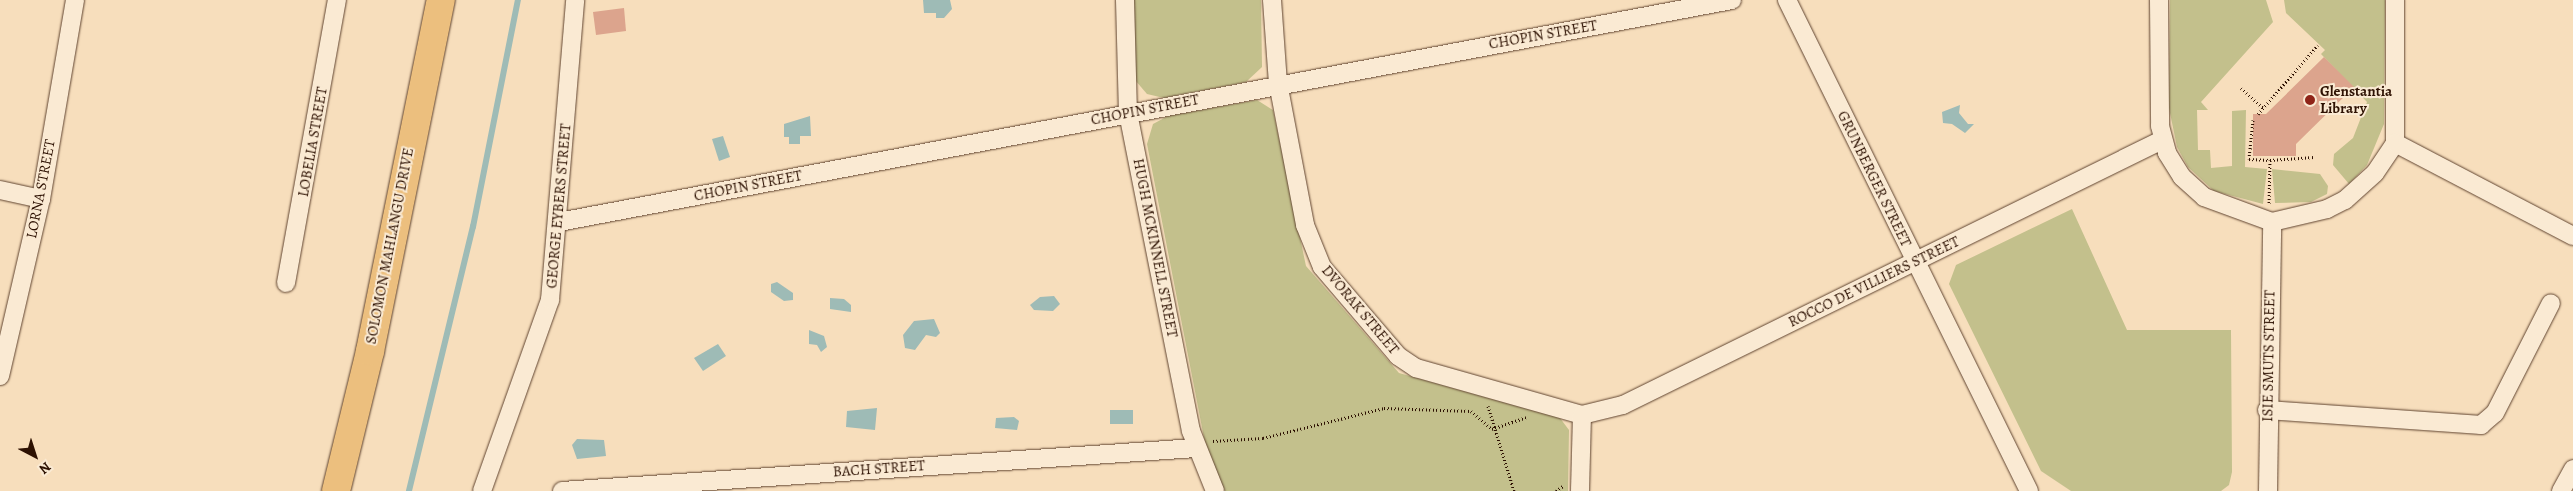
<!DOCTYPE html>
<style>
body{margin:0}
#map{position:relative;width:2573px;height:491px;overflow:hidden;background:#f7debc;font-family:Alegreya,serif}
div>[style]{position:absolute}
.green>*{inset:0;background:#c3c08c}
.water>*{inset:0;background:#9ebbb6}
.stream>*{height:5.5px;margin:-2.75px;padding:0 2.75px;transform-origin:2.75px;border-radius:2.75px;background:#9ebbb6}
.building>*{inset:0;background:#dca48d}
.path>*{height:3px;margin-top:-1.5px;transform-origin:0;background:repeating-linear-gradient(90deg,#2d1102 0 1px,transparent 0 3.5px)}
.roads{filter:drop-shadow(0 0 1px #604430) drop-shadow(0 0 1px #604430)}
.street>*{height:18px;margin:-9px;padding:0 9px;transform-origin:9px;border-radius:9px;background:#faead3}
.primary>*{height:28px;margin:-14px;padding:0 14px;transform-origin:14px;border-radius:14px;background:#ecbf7e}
.dots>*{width:14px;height:14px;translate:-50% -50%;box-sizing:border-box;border:2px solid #faead3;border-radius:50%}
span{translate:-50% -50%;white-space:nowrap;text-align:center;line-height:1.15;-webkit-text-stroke:4px #faead3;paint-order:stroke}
.street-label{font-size:15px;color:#2d1102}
.poi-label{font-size:15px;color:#2d1102;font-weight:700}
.left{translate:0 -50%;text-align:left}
.north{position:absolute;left:10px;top:431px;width:50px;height:50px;-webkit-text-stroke:4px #faead3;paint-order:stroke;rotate:140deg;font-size:14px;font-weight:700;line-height:20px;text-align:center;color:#2d1102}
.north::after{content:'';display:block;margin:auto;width:18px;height:22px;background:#2d1102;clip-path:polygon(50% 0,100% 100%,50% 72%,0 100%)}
</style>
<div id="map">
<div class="green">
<i style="clip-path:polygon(1132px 0,1261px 0,1262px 67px,1246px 82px,1164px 98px,1147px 94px,1135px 80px)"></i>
<i style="clip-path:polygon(2170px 0,2266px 0,2273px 22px,2201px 102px,2208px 110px,2197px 110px,2198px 150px,2210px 150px,2211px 168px,2232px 166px,2232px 111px,2246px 110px,2245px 167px,2267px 169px,2263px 204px,2214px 191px,2188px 167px,2177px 147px,2169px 108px)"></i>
<i style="clip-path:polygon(2284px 0,2385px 0,2384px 124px,2367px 165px,2349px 184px,2333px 165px,2334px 154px,2353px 138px,2367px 102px,2321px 54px,2325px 50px,2286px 13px)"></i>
<i style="clip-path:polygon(1257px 100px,1273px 110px,1306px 266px,1399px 373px,1560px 418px,1569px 430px,1568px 491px,1224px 491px,1211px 467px,1205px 443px,1147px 144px,1153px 124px,1168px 116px)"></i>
<i style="clip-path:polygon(2272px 169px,2320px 174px,2328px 186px,2327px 194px,2311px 202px,2275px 203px)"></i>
<i style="clip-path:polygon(2072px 209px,2127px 330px,2231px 330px,2232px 472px,2229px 485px,2221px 491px,2071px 491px,2041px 471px,1949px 284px,1956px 265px)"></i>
</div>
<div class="water">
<i style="clip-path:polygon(923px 0,950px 0,952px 9px,944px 18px,936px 18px,936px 13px,924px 13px)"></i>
<i style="clip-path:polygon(1960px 105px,1959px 113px,1968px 124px,1974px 124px,1965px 133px,1952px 124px,1943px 123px,1942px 112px)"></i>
<i style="clip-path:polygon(810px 116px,811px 136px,800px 136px,800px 144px,789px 144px,789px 137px,784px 137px,784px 124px)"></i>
<i style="clip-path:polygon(723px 136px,730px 157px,719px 161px,712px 139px)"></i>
<i style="clip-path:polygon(777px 282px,793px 293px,793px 300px,784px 301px,771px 292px,771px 284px)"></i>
<i style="clip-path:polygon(1054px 296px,1060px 304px,1053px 311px,1034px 310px,1030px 305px,1040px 297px)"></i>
<i style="clip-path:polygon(830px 298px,844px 299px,851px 305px,851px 312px,830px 309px)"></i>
<i style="clip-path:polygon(934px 319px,940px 333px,936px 337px,926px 335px,915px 350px,905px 348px,903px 335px,914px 321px)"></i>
<i style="clip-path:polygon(809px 330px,824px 336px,827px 347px,821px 352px,817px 345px,809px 344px)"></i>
<i style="clip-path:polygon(718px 344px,726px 356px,703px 371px,694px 358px)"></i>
<i style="clip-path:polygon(877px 408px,875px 430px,846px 427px,847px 411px)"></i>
<i style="clip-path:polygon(1110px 410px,1133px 410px,1133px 424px,1110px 424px)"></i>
<i style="clip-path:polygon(1014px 417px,1019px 421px,1017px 430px,995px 428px,996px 418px)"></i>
<i style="clip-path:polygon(577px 439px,604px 440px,606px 456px,577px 459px,572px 445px)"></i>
</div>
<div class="stream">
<i style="left:409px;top:491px;width:272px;rotate:-76.4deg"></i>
<i style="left:473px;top:227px;width:231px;rotate:-78.8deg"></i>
</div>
<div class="building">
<i style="clip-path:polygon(624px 8px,626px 31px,596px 35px,593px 12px)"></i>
<i style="clip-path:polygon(2324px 57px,2354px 87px,2296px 144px,2296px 156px,2253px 156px,2253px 114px,2266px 114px)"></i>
</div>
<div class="path">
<i style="left:2241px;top:88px;width:30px;rotate:42deg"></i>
<i style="left:2258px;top:114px;width:91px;rotate:-49deg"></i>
<i style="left:2253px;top:120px;width:39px;rotate:96deg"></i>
<i style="left:2249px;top:159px;width:21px;rotate:3deg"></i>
<i style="left:2270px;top:160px;width:44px;rotate:91.3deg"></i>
<i style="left:2270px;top:160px;width:44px;rotate:-3.9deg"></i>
<i style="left:1488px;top:406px;width:89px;rotate:73deg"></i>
<i style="left:1213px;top:441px;width:50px;rotate:-3.4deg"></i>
<i style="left:1263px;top:438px;width:125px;rotate:-13.9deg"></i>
<i style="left:1384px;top:408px;width:87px;rotate:2deg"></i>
<i style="left:1471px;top:411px;width:28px;rotate:41deg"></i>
<i style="left:1492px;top:429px;width:36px;rotate:-19deg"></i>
<i style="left:1556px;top:491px;width:9px;rotate:-36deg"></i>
</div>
<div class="roads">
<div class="street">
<i style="left:1125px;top:0;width:113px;rotate:88.5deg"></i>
<i style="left:1128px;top:113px;width:324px;rotate:78.8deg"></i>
<i style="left:1191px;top:431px;width:65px;rotate:68.2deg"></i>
<i style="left:1272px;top:0;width:83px;rotate:85.9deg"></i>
<i style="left:1278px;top:83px;width:145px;rotate:79.2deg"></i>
<i style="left:1305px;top:225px;width:45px;rotate:68deg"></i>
<i style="left:1322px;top:267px;width:117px;rotate:49.5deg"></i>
<i style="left:1398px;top:356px;width:22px;rotate:34deg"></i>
<i style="left:1416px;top:368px;width:173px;rotate:15.8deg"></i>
<i style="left:1582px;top:415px;width:42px;rotate:-13.7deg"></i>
<i style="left:1623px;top:405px;width:601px;rotate:-26.18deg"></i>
<i style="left:1787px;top:0;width:547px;rotate:63.76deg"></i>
<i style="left:2159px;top:0;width:126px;rotate:89.5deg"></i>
<i style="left:2160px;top:126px;width:28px;rotate:75deg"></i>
<i style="left:2167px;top:153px;width:28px;rotate:58deg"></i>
<i style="left:2182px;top:177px;width:30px;rotate:42deg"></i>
<i style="left:2204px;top:197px;width:72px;rotate:20.2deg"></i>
<i style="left:2272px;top:222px;width:57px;rotate:-13.3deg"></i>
<i style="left:2327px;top:209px;width:20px;rotate:-27deg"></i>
<i style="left:2345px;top:200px;width:40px;rotate:-42deg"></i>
<i style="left:2375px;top:173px;width:36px;rotate:-56deg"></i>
<i style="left:2395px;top:143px;width:143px;rotate:-90deg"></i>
<i style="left:2395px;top:143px;width:201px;rotate:27.6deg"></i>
<i style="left:0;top:190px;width:42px;rotate:12.4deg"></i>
<i style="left:559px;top:222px;width:1194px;rotate:-10.72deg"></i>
<i style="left:286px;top:283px;width:288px;rotate:-79.8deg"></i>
<i style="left:0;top:376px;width:182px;rotate:-77deg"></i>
<i style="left:41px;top:199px;width:202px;rotate:-80.3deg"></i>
<i style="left:2267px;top:410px;width:215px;rotate:4deg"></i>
<i style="left:2481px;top:425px;width:18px;rotate:-41deg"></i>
<i style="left:2495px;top:413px;width:123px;rotate:-63deg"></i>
<i style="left:482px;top:491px;width:203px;rotate:-70.4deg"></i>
<i style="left:550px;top:300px;width:301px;rotate:-85.2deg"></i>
<i style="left:562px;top:491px;width:635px;rotate:-3.88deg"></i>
<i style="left:1580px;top:491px;width:76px;rotate:-88.5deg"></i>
<i style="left:2268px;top:491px;width:269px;rotate:-89.1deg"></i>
<i style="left:2561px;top:491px;width:25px;rotate:-61deg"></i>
</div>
<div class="primary">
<i style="left:336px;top:491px;width:144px;rotate:-76.3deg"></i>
<i style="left:370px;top:351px;width:358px;rotate:-78.6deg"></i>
</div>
</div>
<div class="dots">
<i style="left:2310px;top:100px;background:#8f2418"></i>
</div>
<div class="street-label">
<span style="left:1543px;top:35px;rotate:-10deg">CHOPIN STREET</span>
<span style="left:1145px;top:110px;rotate:-11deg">CHOPIN STREET</span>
<span style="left:313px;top:142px;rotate:-80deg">LOBELIA STREET</span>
<span style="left:1874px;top:179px;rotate:64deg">GRUNBERGER STREET</span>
<span style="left:748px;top:186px;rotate:-11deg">CHOPIN STREET</span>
<span style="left:41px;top:189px;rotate:-79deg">LORNA STREET</span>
<span style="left:559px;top:206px;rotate:-85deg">GEORGE EYBERS STREET</span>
<span style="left:390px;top:246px;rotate:-79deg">SOLOMON MAHLANGU DRIVE</span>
<span style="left:1155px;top:248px;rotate:79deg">HUGH MCKINNELL STREET</span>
<span style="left:1874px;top:282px;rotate:-26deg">ROCCO DE VILLIERS STREET</span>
<span style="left:1360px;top:310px;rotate:50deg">DVORAK STREET</span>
<span style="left:2269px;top:356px;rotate:-89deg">ISIE SMUTS STREET</span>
<span style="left:879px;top:469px;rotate:-4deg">BACH STREET</span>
</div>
<div class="poi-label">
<span class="left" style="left:2320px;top:100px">Glenstantia<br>Library</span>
</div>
<div class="north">N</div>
</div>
